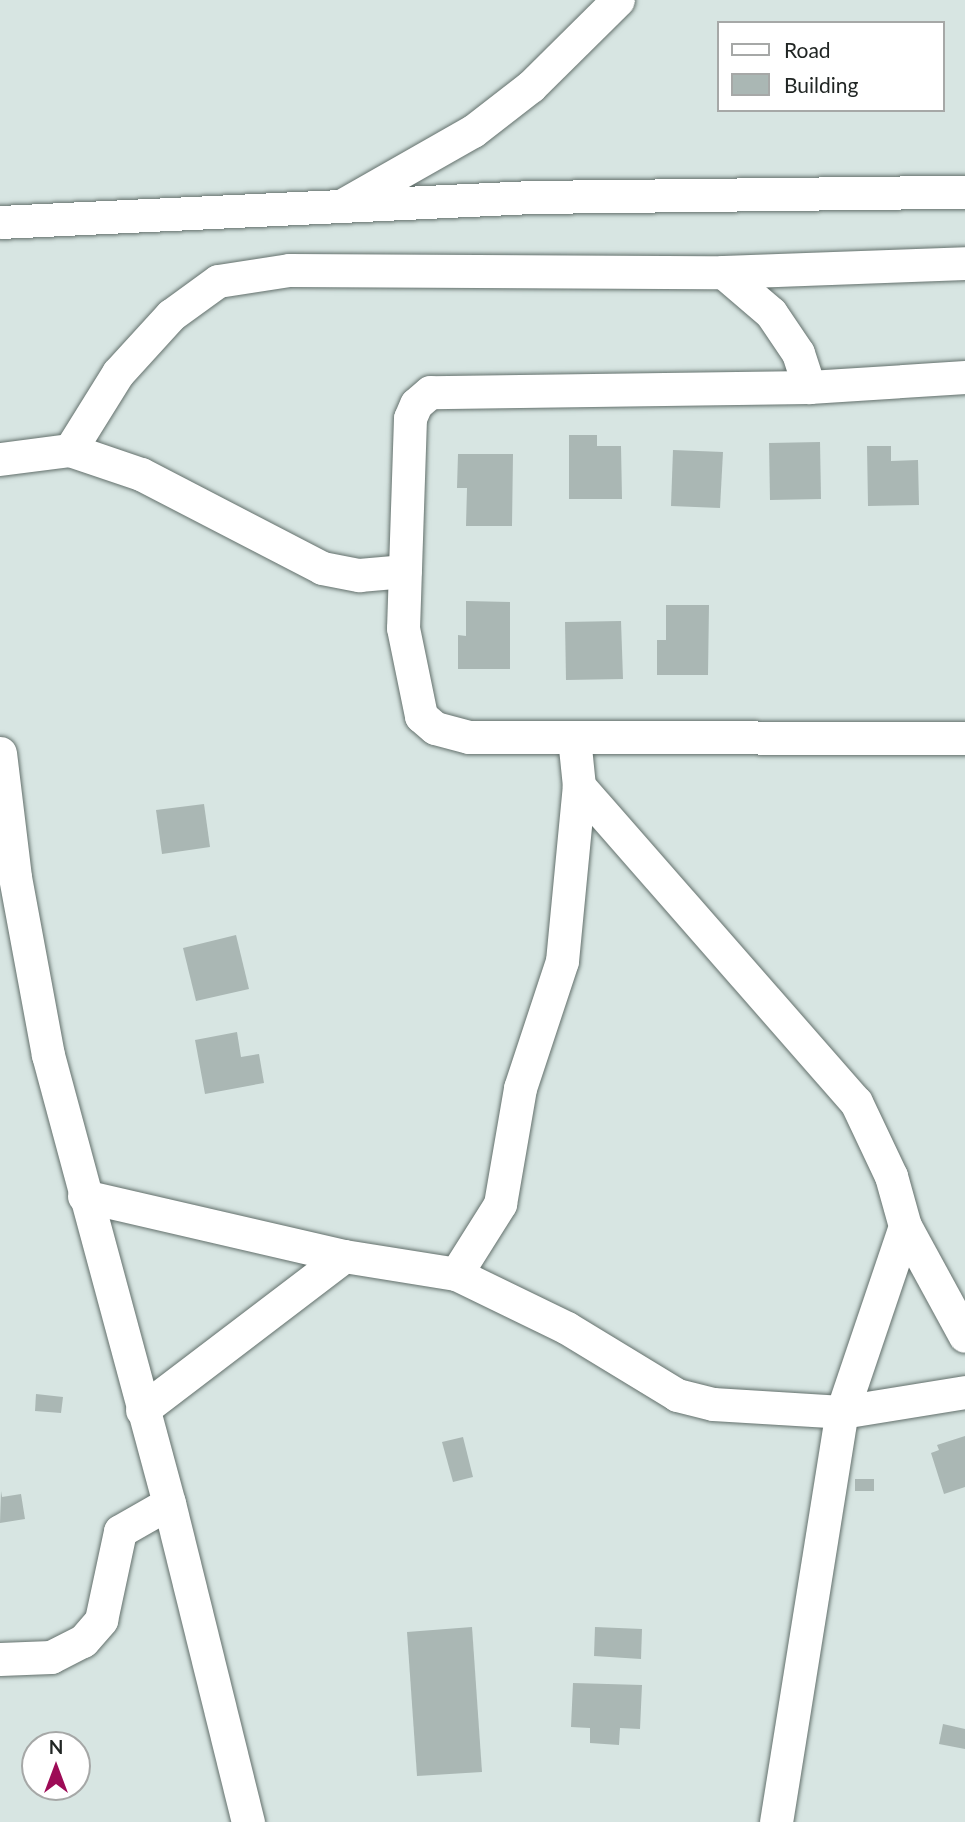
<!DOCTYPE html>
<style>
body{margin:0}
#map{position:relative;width:965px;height:1822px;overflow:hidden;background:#d7e5e2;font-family:Lato,sans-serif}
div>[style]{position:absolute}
.building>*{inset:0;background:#aab7b4}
.roads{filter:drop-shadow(0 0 2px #63706c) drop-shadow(0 0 2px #63706c)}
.minor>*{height:33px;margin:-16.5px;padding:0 16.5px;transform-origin:16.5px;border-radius:16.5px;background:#fff}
span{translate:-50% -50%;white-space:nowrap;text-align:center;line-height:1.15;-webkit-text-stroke:7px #fff;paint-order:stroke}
.legend{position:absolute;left:717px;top:21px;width:228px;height:91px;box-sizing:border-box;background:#fff;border:2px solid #a6a8a7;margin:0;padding:9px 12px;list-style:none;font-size:21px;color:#212624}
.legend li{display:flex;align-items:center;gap:14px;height:35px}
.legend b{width:35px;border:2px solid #a6a8a7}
.north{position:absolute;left:21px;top:1731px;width:70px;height:70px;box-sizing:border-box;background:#fff;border:2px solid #a6a8a7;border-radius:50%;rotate:0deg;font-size:19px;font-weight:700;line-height:28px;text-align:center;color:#212624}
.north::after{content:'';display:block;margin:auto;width:24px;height:32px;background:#9d0b56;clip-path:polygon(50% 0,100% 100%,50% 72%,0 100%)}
</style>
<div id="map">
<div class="building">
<i style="clip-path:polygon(569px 435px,597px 435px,597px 446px,621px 446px,622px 499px,569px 499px)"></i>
<i style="clip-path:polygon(820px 442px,821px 499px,770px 500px,769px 443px)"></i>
<i style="clip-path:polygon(867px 446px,891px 446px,891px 461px,918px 460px,919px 505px,868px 506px)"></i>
<i style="clip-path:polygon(673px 450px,723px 452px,720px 508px,671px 506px)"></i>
<i style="clip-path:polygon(458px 454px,513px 454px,512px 526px,466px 526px,467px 488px,457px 488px)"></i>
<i style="clip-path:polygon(466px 601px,510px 602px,510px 669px,458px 669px,458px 635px,466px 636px)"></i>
<i style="clip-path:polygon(666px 605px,709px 605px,708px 675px,657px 675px,657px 640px,666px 640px)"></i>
<i style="clip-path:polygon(621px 621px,623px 679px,566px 680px,565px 622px)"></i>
<i style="clip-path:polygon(204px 804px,210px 847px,162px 854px,156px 810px)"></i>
<i style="clip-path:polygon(236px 935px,249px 989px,196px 1001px,183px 948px)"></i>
<i style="clip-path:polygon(237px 1032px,241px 1057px,259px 1054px,264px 1083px,205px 1094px,195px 1040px)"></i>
<i style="clip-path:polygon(36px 1394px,63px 1397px,61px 1413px,35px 1411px)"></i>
<i style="clip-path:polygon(965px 1436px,965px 1487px,944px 1494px,931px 1453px,939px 1450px,937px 1445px)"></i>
<i style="clip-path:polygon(463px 1437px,473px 1477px,453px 1482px,442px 1442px)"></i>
<i style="clip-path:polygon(855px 1479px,874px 1479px,874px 1491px,855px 1491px)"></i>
<i style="clip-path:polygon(1px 1491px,2px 1497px,21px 1494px,25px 1519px,0 1523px)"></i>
<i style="clip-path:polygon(472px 1627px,482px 1772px,417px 1776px,407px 1632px)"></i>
<i style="clip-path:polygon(595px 1627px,642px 1629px,641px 1659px,594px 1656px)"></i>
<i style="clip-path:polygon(573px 1683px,642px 1685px,640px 1729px,620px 1728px,619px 1745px,590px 1743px,590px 1728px,571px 1727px)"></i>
<i style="clip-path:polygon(943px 1724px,965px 1729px,965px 1749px,939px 1744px)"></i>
</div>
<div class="roads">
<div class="minor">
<i style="left:346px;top:203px;width:146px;rotate:-29.6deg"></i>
<i style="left:473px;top:131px;width:73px;rotate:-37.8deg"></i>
<i style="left:531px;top:86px;width:122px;rotate:-44.7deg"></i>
<i style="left:0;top:222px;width:534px;rotate:-2.69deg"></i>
<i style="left:533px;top:197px;width:432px;rotate:-0.7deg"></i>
<i style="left:723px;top:272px;width:63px;rotate:40.5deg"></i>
<i style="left:771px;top:313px;width:48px;rotate:56deg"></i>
<i style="left:798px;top:353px;width:36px;rotate:72deg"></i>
<i style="left:965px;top:377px;width:156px;rotate:176.3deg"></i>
<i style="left:809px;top:387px;width:379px;rotate:179.2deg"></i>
<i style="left:430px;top:392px;width:18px;rotate:139deg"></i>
<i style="left:416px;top:404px;width:15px;rotate:113deg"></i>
<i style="left:410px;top:418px;width:210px;rotate:91.9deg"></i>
<i style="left:403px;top:628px;width:90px;rotate:78.4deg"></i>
<i style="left:421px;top:716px;width:18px;rotate:41deg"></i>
<i style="left:435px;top:728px;width:35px;rotate:15deg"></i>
<i style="left:469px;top:737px;width:496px;rotate:0.1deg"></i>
<i style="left:70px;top:450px;width:91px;rotate:-58.1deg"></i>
<i style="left:118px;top:373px;width:79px;rotate:-47.6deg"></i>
<i style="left:171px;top:315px;width:58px;rotate:-35.9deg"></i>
<i style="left:218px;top:281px;width:72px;rotate:-8.8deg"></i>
<i style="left:289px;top:270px;width:434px;rotate:0.3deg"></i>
<i style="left:723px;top:272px;width:242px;rotate:-2.1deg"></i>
<i style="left:0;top:459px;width:71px;rotate:-7.3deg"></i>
<i style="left:70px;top:450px;width:75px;rotate:18.7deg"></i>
<i style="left:141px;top:474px;width:204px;rotate:27.4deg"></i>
<i style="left:322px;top:568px;width:38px;rotate:11deg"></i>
<i style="left:359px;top:575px;width:46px;rotate:-5deg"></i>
<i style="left:0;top:753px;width:125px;rotate:83.1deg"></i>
<i style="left:15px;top:877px;width:181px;rotate:79.5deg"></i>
<i style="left:48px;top:1055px;width:464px;rotate:74.9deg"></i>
<i style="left:169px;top:1503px;width:329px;rotate:76.1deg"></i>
<i style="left:579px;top:786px;width:420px;rotate:48.8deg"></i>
<i style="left:856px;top:1102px;width:82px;rotate:64.7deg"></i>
<i style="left:891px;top:1176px;width:52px;rotate:74.4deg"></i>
<i style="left:905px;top:1226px;width:125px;rotate:61.4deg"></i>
<i style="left:84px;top:1196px;width:267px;rotate:13deg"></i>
<i style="left:456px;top:1274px;width:83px;rotate:-57.8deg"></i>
<i style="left:500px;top:1204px;width:118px;rotate:-80.2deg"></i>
<i style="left:520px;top:1088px;width:134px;rotate:-71.7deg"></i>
<i style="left:562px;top:961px;width:176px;rotate:-84.5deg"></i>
<i style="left:579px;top:786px;width:48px;rotate:-95.9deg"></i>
<i style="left:142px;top:1410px;width:254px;rotate:-37.3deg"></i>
<i style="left:344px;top:1256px;width:113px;rotate:9.1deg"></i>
<i style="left:456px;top:1274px;width:123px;rotate:25.9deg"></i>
<i style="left:567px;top:1328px;width:129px;rotate:31.3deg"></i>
<i style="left:677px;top:1395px;width:37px;rotate:14deg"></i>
<i style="left:713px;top:1404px;width:129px;rotate:3.5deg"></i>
<i style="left:842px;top:1412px;width:125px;rotate:-9.2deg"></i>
<i style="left:0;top:1659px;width:51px;rotate:-2.2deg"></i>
<i style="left:51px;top:1657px;width:36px;rotate:-27deg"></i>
<i style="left:83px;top:1641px;width:28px;rotate:-49deg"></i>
<i style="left:101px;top:1620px;width:91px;rotate:-77.9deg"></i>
<i style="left:120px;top:1531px;width:56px;rotate:-29.7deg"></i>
<i style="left:776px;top:1822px;width:415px;rotate:-80.9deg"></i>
<i style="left:842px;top:1412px;width:196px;rotate:-71.3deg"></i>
</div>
</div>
<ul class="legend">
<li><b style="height:9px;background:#fff"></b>Road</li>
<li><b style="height:19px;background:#aab7b4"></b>Building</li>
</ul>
<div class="north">N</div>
</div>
